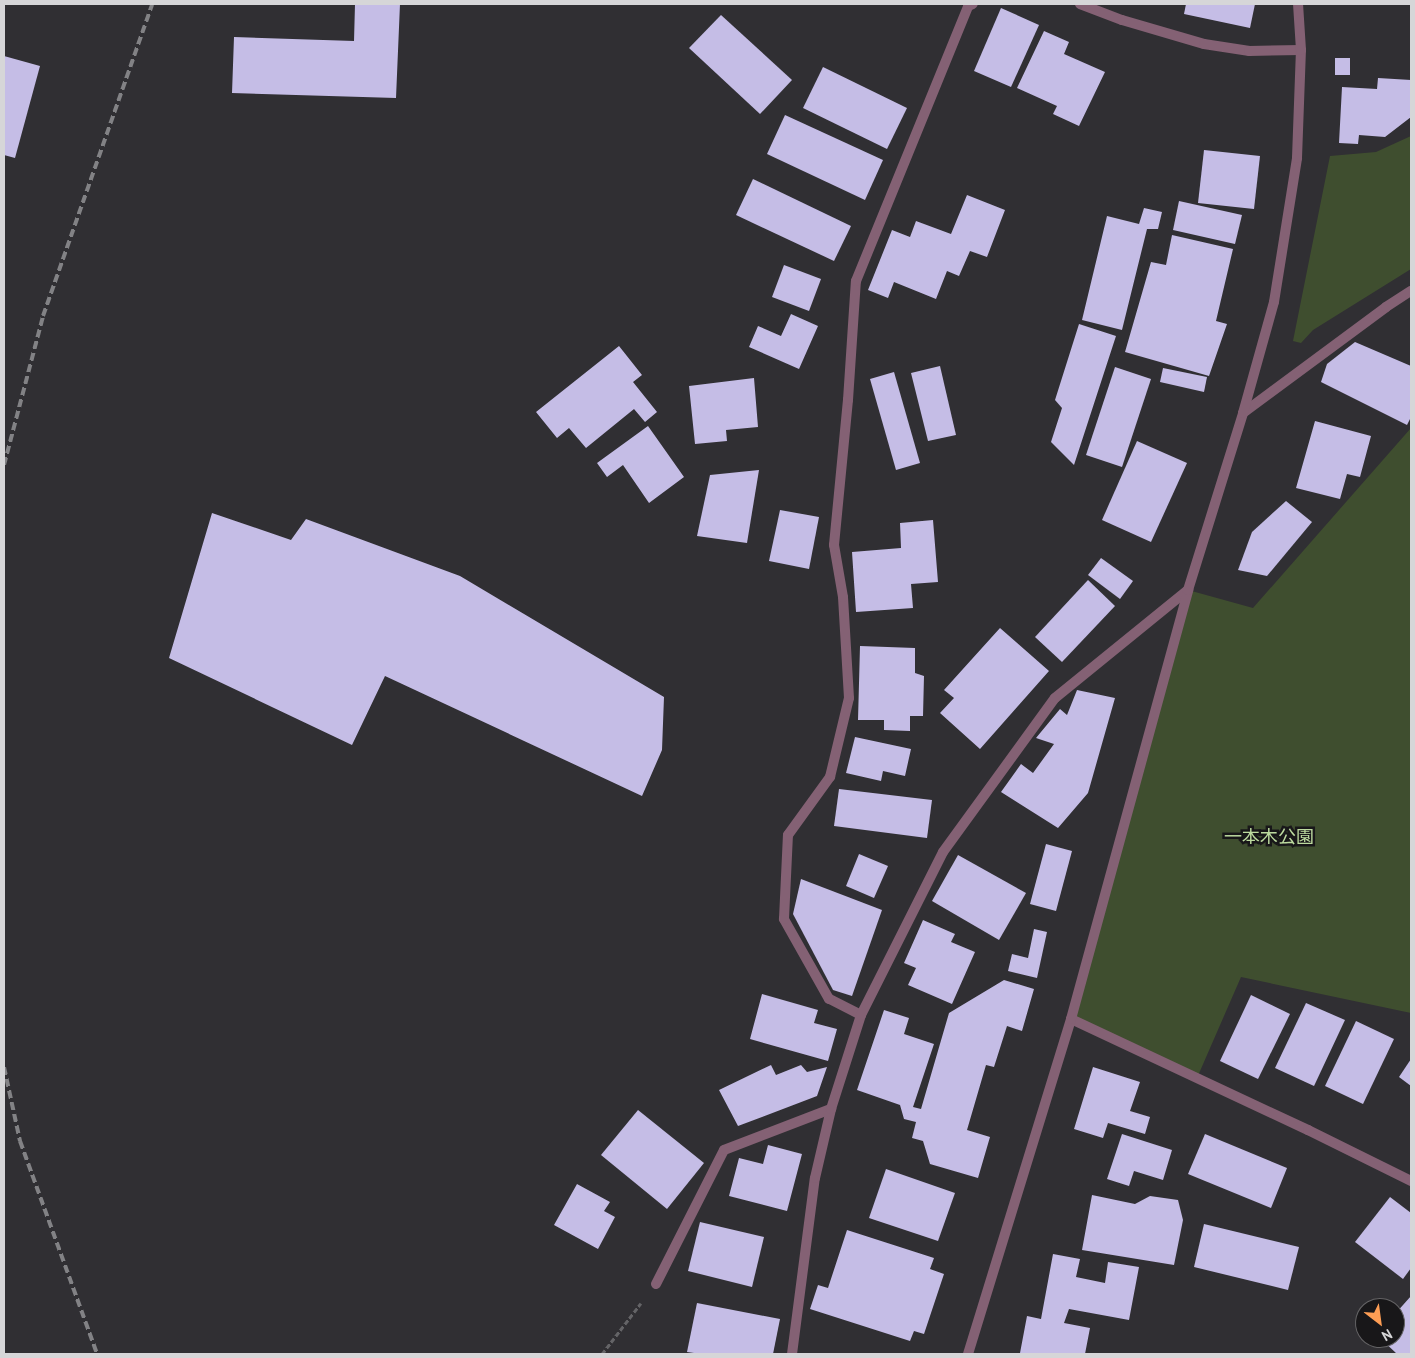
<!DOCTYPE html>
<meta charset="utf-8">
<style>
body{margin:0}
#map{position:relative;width:1415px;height:1358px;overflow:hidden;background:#302f33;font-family:"PT Sans","Noto Sans JP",sans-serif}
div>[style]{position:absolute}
.green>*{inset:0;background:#3f4e2f}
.building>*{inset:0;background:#c5bde6}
.path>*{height:3px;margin-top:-1.5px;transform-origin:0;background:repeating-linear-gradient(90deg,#646467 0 5px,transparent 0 7.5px)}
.service>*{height:10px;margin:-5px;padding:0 5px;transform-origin:5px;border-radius:5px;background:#846174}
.minor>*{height:10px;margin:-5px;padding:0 5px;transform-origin:5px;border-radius:5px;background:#846174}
.tertiary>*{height:10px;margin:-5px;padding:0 5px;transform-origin:5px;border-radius:5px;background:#846174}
.rail>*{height:4px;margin-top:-2px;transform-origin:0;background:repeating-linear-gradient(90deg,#828285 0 8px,transparent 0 12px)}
span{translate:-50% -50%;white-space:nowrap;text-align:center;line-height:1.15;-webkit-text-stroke:5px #181719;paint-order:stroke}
.park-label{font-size:18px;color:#bddb9f}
.frame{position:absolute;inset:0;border:5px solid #d6d6d8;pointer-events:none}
.north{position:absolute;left:1355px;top:1298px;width:50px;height:50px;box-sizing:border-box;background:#181719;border:1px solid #646365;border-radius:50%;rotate:150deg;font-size:14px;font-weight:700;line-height:20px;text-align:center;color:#d6d6d8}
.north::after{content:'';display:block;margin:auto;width:18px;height:22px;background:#fd9d54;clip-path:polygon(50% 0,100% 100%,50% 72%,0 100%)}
</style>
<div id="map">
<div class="green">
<i style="clip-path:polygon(1411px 136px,1411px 269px,1313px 330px,1301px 343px,1293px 341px,1330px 156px,1376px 152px)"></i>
<i style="clip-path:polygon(1411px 428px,1411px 1013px,1241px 977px,1197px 1078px,1071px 1019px,1188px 590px,1253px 608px)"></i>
</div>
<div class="building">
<i style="clip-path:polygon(355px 4px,400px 4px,396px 98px,232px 93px,234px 37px,354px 41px)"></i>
<i style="clip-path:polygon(1186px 4px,1255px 4px,1250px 28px,1184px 14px)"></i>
<i style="clip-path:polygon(1001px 8px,1039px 25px,1011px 87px,974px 71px)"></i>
<i style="clip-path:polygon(721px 15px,792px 80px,760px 114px,689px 48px)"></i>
<i style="clip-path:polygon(1044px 31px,1069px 42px,1064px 54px,1105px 72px,1079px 126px,1053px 114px,1057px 106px,1017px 88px)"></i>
<i style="clip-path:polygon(4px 56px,40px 66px,15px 158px,4px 155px)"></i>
<i style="clip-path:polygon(1335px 58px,1350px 58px,1350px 75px,1335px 75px)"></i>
<i style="clip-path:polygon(823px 67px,907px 108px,887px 149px,803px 108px)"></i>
<i style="clip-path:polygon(1378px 78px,1411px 80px,1411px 117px,1385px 137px,1359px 135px,1358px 144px,1339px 143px,1342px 87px,1377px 89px)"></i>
<i style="clip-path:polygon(785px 115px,883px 160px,865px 200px,767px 154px)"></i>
<i style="clip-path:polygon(1204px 150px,1260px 156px,1254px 209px,1198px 203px)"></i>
<i style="clip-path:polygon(753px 179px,851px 226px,834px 261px,736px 215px)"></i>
<i style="clip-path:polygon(967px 195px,1005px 210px,987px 257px,970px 251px,959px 276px,947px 271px,936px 299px,894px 282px,888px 298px,868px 290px,892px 230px,910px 237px,916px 221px,951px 234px)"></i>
<i style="clip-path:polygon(1179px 201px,1242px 215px,1235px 244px,1173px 230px)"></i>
<i style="clip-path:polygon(1144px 208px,1162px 212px,1158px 229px,1147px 229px,1122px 330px,1082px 320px,1107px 216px,1139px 224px)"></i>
<i style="clip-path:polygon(1172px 235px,1233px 249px,1216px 321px,1227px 324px,1209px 376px,1125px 352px,1151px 262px,1166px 265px)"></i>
<i style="clip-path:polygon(784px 265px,821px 279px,809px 311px,772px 297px)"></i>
<i style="clip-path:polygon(791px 314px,818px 326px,799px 369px,749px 347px,758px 326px,781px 336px)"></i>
<i style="clip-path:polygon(1079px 324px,1116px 336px,1074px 465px,1051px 442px,1062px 408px,1055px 400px)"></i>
<i style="clip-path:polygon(1355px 342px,1411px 366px,1411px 417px,1407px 425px,1321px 382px,1327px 364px)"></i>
<i style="clip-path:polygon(619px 346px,642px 375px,633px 382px,657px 412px,645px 422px,634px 409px,586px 448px,569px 428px,557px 438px,536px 412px)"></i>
<i style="clip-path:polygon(940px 366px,956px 435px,928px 441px,911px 373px)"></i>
<i style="clip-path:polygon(1115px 367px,1151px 379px,1122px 467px,1086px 455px)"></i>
<i style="clip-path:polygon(1163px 368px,1207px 377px,1204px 392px,1160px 382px)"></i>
<i style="clip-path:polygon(894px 372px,920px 463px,896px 470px,870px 379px)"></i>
<i style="clip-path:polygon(754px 378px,758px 427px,726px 430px,727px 441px,695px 444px,689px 386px)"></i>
<i style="clip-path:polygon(1315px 421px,1371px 436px,1360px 477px,1347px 474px,1340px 499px,1296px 488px)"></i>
<i style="clip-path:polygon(648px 426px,684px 477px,649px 503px,623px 465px,607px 477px,597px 463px)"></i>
<i style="clip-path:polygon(1137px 441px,1187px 463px,1151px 542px,1102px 520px)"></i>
<i style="clip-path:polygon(759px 470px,747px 543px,697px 536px,710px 475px)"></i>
<i style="clip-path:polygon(1286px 501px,1312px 522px,1267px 576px,1238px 570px,1252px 532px)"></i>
<i style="clip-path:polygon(780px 510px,819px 517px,809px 569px,769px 561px)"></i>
<i style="clip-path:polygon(212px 513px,291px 540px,306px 519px,460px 576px,664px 697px,662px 750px,642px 796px,385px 676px,352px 745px,169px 658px)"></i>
<i style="clip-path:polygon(933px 520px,938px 582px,911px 584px,913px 608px,856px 612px,852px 552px,901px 548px,900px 523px)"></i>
<i style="clip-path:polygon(1101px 558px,1133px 581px,1120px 599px,1088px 575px)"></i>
<i style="clip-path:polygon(1088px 580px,1115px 606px,1062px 662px,1035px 637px)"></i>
<i style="clip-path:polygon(1000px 628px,1049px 671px,980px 749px,940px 713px,954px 698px,944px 690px)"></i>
<i style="clip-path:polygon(860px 646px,915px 648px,915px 673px,924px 676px,923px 716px,910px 716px,910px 731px,884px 730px,884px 720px,858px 720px)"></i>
<i style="clip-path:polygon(1077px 690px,1115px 698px,1088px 793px,1058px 828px,1001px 792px,1021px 764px,1033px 773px,1054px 744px,1036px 738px,1060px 709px,1067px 715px)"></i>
<i style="clip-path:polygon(855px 737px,911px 749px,905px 776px,883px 771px,881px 781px,846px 773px)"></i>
<i style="clip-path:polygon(839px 789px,932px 800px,927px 838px,834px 826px)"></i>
<i style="clip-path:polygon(1046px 844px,1072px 851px,1056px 911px,1030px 904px)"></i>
<i style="clip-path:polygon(859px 854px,888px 866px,874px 898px,846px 886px)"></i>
<i style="clip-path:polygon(958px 855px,1026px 893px,999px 940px,932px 901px)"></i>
<i style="clip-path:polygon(801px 879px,882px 910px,852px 996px,833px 990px,793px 914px)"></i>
<i style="clip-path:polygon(923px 920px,955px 934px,951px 942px,975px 952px,952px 1004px,908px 985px,916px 968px,904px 963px)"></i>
<i style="clip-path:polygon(1034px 929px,1047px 932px,1037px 978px,1008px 971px,1012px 954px,1028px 958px)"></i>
<i style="clip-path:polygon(1004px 980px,1034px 989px,1022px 1031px,1007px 1026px,994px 1067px,986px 1065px,967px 1130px,990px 1137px,978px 1178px,930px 1164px,923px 1141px,912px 1138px,916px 1122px,904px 1119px,900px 1105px,857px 1090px,884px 1010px,909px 1018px,904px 1034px,934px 1044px,913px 1107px,921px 1109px,949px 1013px)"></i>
<i style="clip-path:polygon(762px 994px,818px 1010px,814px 1023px,837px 1029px,828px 1061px,750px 1039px)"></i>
<i style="clip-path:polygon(1251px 995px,1290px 1014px,1258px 1079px,1220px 1061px)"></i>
<i style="clip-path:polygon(1306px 1003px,1345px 1020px,1314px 1086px,1275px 1068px)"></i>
<i style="clip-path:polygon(1356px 1021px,1394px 1039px,1363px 1104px,1325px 1086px)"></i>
<i style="clip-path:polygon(1411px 1059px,1411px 1086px,1399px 1077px)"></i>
<i style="clip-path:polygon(771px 1065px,776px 1075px,801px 1065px,807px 1072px,827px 1067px,817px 1096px,738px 1126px,719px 1090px)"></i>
<i style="clip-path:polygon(1093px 1067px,1140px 1082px,1130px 1111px,1150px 1117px,1145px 1134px,1108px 1123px,1103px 1138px,1074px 1129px)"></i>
<i style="clip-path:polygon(638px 1110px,704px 1163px,667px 1209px,601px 1155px)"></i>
<i style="clip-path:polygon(1122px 1134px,1172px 1150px,1163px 1180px,1134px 1171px,1129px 1186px,1107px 1179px)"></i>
<i style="clip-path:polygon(1205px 1134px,1287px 1168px,1271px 1208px,1188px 1174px)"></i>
<i style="clip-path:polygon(768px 1145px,802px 1154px,787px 1211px,729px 1196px,739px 1158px,763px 1164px)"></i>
<i style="clip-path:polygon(886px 1169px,955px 1193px,938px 1241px,869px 1218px)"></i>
<i style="clip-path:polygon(577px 1184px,610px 1202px,604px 1211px,615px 1217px,598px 1249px,554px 1225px)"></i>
<i style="clip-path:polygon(1092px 1195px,1135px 1204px,1150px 1196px,1178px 1200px,1183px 1220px,1174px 1265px,1082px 1250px)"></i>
<i style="clip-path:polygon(1390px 1197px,1411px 1213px,1411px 1268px,1403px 1279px,1355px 1242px)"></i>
<i style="clip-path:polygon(700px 1222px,764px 1237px,752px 1287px,688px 1271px)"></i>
<i style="clip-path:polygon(1204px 1224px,1299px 1247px,1288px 1290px,1194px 1267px)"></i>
<i style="clip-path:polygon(847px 1230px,934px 1258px,930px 1269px,944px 1274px,924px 1334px,914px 1331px,910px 1341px,810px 1309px,818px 1285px,828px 1288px)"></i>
<i style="clip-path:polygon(1053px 1254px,1080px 1259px,1076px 1277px,1105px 1283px,1108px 1262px,1139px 1267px,1129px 1320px,1069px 1309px,1064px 1323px,1090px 1328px,1085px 1354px,1020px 1353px,1027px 1316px,1041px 1319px)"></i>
<i style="clip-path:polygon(1411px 1296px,1411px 1354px,1397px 1354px,1380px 1338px,1395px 1338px,1395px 1314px)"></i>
<i style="clip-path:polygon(697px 1303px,780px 1319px,773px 1354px,701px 1354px,687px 1352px)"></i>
</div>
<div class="path">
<i style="left:602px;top:1354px;width:64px;rotate:-52.6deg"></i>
</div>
<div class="service">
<i style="left:656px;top:1284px;width:150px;rotate:-63.1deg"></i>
<i style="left:724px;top:1150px;width:115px;rotate:-21deg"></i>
</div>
<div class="minor">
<i style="left:1080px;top:4px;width:45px;rotate:20.9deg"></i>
<i style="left:1122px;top:20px;width:85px;rotate:16.3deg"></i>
<i style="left:1204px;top:44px;width:46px;rotate:8.8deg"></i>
<i style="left:1249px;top:51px;width:52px;rotate:-1.1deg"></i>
<i style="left:1243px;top:413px;width:178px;rotate:-36.5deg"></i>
<i style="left:1386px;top:307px;width:30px;rotate:-33deg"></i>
<i style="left:861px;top:1015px;width:36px;rotate:-153deg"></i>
<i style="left:829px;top:999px;width:92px;rotate:-119.4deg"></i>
<i style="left:784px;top:919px;width:84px;rotate:-87.3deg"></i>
<i style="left:788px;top:835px;width:72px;rotate:-54.1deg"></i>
<i style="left:830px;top:777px;width:81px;rotate:-76.5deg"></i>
<i style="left:849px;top:698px;width:101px;rotate:-93.4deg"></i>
<i style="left:843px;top:597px;width:53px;rotate:-99.8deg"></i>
<i style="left:834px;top:545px;width:146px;rotate:-84.5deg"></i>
<i style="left:848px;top:400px;width:119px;rotate:-86.2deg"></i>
<i style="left:856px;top:281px;width:297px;rotate:-67.8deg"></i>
<i style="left:968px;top:6px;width:5px;rotate:-22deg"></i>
<i style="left:1071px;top:1019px;width:262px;rotate:25.1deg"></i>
<i style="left:1308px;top:1130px;width:115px;rotate:26.3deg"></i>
<i style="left:792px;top:1354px;width:177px;rotate:-82.6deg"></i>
<i style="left:815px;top:1178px;width:71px;rotate:-76.9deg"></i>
<i style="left:831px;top:1109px;width:99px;rotate:-72.3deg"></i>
<i style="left:861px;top:1015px;width:182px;rotate:-63.3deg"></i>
<i style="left:943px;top:852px;width:190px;rotate:-54deg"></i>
<i style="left:1055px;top:698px;width:171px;rotate:-39.1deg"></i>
</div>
<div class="tertiary">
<i style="left:968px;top:1354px;width:350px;rotate:-72.9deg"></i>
<i style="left:1071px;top:1019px;width:445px;rotate:-74.7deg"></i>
<i style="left:1188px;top:590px;width:185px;rotate:-72.7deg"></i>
<i style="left:1243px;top:413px;width:115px;rotate:-74.4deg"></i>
<i style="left:1274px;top:302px;width:146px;rotate:-80.9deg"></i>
<i style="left:1297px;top:158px;width:108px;rotate:-87.9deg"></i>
<i style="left:1301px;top:50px;width:46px;rotate:-93.7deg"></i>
</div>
<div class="rail">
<i style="left:4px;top:465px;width:154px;rotate:-75.3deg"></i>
<i style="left:43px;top:316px;width:330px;rotate:-70.7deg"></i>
<i style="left:4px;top:1067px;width:76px;rotate:77.8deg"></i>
<i style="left:20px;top:1141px;width:226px;rotate:70.1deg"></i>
</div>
<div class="park-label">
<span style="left:1269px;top:837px">一本木公園</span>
</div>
<div class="frame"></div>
<div class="north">N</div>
</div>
